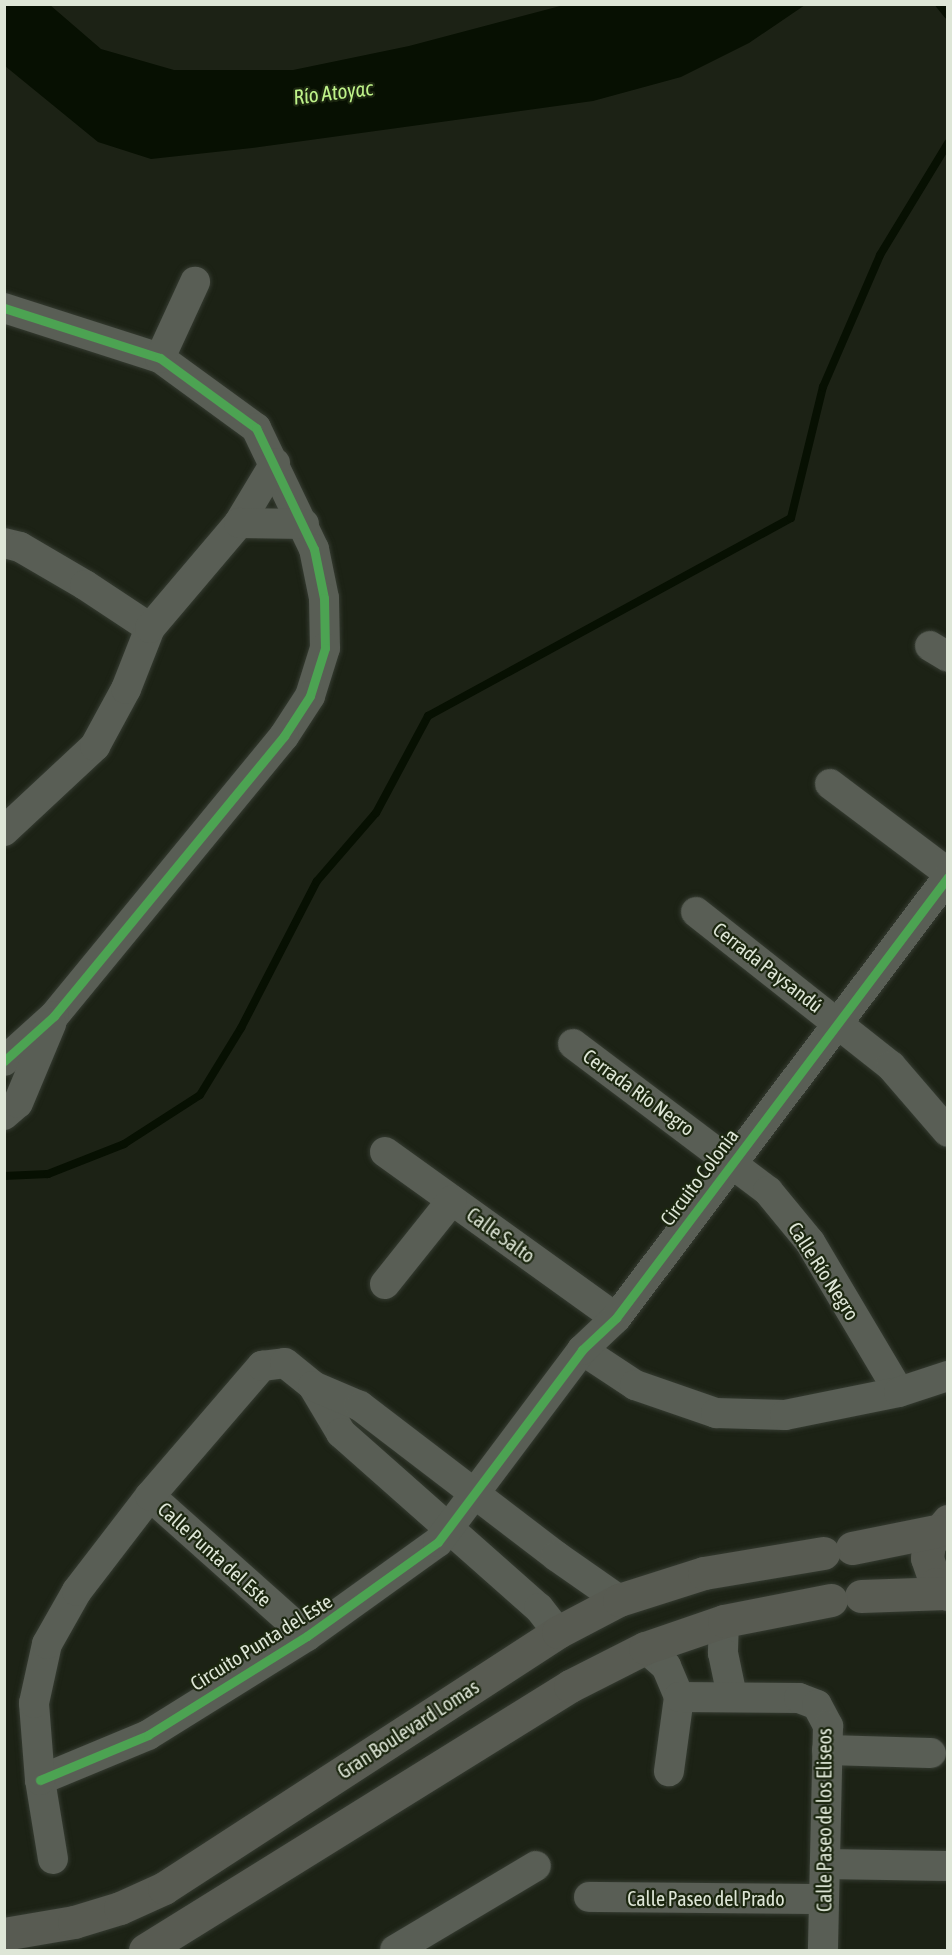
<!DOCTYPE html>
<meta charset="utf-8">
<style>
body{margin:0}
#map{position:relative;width:952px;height:1955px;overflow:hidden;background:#1c2215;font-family:"Asap Condensed",sans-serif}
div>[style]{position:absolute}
.water>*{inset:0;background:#071002}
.stream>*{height:8px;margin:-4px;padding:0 4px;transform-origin:4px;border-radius:4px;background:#071002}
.roads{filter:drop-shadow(0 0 2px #353b31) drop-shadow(0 0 2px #353b31)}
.street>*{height:30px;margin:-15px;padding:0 15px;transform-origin:15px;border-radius:15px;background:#595e55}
.secondary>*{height:33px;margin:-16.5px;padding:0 16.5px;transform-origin:16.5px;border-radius:16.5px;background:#585b52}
.cycleway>*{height:9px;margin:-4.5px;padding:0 4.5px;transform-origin:4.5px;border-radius:4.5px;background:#4ca352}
span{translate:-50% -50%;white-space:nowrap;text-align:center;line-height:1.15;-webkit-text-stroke:4.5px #1c2710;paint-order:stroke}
.street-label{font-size:20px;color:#dee6d7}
.water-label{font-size:21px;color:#bef289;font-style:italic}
.frame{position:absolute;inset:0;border:6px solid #dee6d7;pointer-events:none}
</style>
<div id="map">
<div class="water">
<i style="clip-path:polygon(4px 5px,50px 5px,101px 49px,174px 70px,293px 70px,409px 46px,564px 5px,805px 5px,749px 43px,681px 77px,593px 101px,252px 148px,151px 159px,98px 142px,5px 66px)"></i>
</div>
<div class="stream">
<i style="left:939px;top:4px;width:14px;rotate:51deg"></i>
<i style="left:4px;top:1176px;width:44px;rotate:-2.6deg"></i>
<i style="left:48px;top:1174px;width:82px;rotate:-21.5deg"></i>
<i style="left:124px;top:1144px;width:90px;rotate:-32.8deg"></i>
<i style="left:200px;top:1095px;width:79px;rotate:-58.5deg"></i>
<i style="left:241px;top:1028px;width:165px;rotate:-62.7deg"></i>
<i style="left:317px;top:881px;width:90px;rotate:-49.1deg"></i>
<i style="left:376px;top:813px;width:110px;rotate:-61.8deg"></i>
<i style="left:428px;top:716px;width:413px;rotate:-28.6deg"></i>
<i style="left:791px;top:518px;width:135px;rotate:-76.3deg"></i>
<i style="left:823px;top:387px;width:144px;rotate:-66.6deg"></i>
<i style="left:880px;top:255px;width:131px;rotate:-58.7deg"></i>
</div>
<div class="roads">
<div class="street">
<i style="left:4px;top:308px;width:164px;rotate:17.8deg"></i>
<i style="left:160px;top:358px;width:119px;rotate:36.1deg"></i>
<i style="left:256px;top:428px;width:134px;rotate:64.4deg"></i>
<i style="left:314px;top:549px;width:50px;rotate:78.5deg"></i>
<i style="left:324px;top:598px;width:50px;rotate:88.9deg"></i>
<i style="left:325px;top:648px;width:50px;rotate:107.4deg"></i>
<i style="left:310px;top:696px;width:48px;rotate:123deg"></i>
<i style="left:284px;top:736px;width:362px;rotate:129.4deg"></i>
<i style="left:54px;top:1016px;width:67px;rotate:138deg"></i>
<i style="left:160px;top:358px;width:84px;rotate:-65.3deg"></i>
<i style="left:239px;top:523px;width:70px;rotate:-59deg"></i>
<i style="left:4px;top:543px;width:16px;rotate:14deg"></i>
<i style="left:20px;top:547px;width:75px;rotate:30.3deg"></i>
<i style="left:85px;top:585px;width:78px;rotate:33.5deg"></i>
<i style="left:930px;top:646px;width:21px;rotate:31deg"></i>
<i style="left:830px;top:784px;width:148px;rotate:37deg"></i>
<i style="left:4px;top:831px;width:125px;rotate:-43deg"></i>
<i style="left:95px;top:746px;width:65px;rotate:-61.5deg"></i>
<i style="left:126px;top:689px;width:66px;rotate:-68.5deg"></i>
<i style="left:150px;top:628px;width:138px;rotate:-49.7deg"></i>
<i style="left:239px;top:523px;width:65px;rotate:0.9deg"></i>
<i style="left:696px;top:912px;width:248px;rotate:38.3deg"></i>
<i style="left:891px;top:1066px;width:87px;rotate:49.2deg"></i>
<i style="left:573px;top:1044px;width:244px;rotate:37deg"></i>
<i style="left:768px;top:1191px;width:66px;rotate:50.5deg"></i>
<i style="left:810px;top:1242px;width:174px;rotate:59.3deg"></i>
<i style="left:4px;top:1115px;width:18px;rotate:-41deg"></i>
<i style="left:18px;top:1103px;width:86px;rotate:-67.3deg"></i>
<i style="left:385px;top:1152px;width:284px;rotate:35.7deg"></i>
<i style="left:385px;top:1284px;width:107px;rotate:-51.4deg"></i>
<i style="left:582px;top:1350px;width:64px;rotate:33.4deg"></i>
<i style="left:635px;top:1385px;width:86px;rotate:19.1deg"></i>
<i style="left:716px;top:1413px;width:69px;rotate:1.7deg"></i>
<i style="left:785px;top:1415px;width:116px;rotate:-11.4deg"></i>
<i style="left:899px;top:1392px;width:52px;rotate:-18.1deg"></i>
<i style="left:313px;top:1386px;width:55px;rotate:59.2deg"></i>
<i style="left:341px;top:1433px;width:264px;rotate:41.5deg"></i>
<i style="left:539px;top:1608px;width:31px;rotate:52deg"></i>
<i style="left:150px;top:1496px;width:210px;rotate:41.7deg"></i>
<i style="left:724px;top:1621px;width:32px;rotate:92deg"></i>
<i style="left:723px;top:1653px;width:44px;rotate:78.2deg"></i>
<i style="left:645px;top:1648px;width:28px;rotate:41deg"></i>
<i style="left:666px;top:1666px;width:34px;rotate:67deg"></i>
<i style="left:679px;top:1697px;width:75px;rotate:97.7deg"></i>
<i style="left:679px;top:1697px;width:120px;rotate:0.5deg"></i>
<i style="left:799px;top:1698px;width:19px;rotate:21deg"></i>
<i style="left:817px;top:1705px;width:24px;rotate:62deg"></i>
<i style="left:828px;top:1726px;width:224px;rotate:91.3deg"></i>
<i style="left:827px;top:1750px;width:104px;rotate:1.7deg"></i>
<i style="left:40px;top:1780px;width:117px;rotate:-22.6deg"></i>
<i style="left:148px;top:1735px;width:187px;rotate:-31.9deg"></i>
<i style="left:307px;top:1636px;width:161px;rotate:-35.7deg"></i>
<i style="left:438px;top:1542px;width:240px;rotate:-53.1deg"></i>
<i style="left:582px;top:1350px;width:47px;rotate:-43.3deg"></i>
<i style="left:616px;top:1318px;width:552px;rotate:-53.03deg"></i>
<i style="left:53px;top:1859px;width:80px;rotate:-99.3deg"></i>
<i style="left:40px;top:1780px;width:77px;rotate:-94.5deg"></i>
<i style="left:34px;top:1703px;width:60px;rotate:-77.6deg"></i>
<i style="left:47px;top:1644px;width:61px;rotate:-60.5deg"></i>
<i style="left:77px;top:1591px;width:120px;rotate:-52.5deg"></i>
<i style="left:150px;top:1496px;width:172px;rotate:-49.3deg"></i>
<i style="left:262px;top:1366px;width:23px;rotate:-7deg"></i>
<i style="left:285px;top:1363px;width:36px;rotate:39deg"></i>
<i style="left:313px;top:1386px;width:51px;rotate:23.1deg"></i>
<i style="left:360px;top:1406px;width:247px;rotate:37.4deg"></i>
<i style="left:556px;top:1556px;width:77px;rotate:34.9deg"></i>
<i style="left:825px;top:1864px;width:123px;rotate:0.9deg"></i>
<i style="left:589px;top:1897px;width:235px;rotate:0.5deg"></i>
<i style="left:395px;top:1950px;width:164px;rotate:-30.8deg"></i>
</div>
<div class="secondary">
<i style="left:948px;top:1521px;width:30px;rotate:130deg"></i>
<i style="left:929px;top:1544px;width:14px;rotate:98deg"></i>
<i style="left:927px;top:1558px;width:28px;rotate:71deg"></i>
<i style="left:936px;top:1584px;width:16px;rotate:40deg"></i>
<i style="left:852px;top:1548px;width:86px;rotate:-11.4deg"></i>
<i style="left:861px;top:1596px;width:85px;rotate:-2deg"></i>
<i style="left:4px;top:1934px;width:71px;rotate:-9.7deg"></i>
<i style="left:74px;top:1922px;width:48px;rotate:-16.9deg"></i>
<i style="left:120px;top:1908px;width:48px;rotate:-24.4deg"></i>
<i style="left:164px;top:1888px;width:470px;rotate:-33deg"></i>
<i style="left:558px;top:1632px;width:69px;rotate:-27.7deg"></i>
<i style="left:619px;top:1600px;width:89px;rotate:-17.6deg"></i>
<i style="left:704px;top:1573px;width:121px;rotate:-9.5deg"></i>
<i style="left:145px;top:1950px;width:500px;rotate:-31.85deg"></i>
<i style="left:570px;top:1686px;width:84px;rotate:-26.9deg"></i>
<i style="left:645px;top:1648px;width:83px;rotate:-18.9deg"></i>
<i style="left:724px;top:1621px;width:109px;rotate:-11.1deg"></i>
</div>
</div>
<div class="cycleway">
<i style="left:4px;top:308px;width:164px;rotate:17.8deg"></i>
<i style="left:160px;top:358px;width:119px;rotate:36.1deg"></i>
<i style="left:256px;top:428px;width:134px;rotate:64.4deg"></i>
<i style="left:314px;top:549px;width:50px;rotate:78.5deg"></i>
<i style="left:324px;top:598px;width:50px;rotate:88.9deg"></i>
<i style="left:325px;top:648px;width:50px;rotate:107.4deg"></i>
<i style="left:310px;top:696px;width:48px;rotate:123deg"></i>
<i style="left:284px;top:736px;width:362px;rotate:129.4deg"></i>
<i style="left:54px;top:1016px;width:67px;rotate:138deg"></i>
<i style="left:40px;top:1780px;width:117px;rotate:-22.6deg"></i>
<i style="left:148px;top:1735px;width:187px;rotate:-31.9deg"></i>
<i style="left:307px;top:1636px;width:161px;rotate:-35.7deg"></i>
<i style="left:438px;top:1542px;width:240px;rotate:-53.1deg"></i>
<i style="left:582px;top:1350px;width:47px;rotate:-43.3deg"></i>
<i style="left:616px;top:1318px;width:552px;rotate:-53.03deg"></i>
</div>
<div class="street-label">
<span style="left:768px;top:967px;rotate:38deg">Cerrada Paysandú</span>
<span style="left:639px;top:1092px;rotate:36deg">Cerrada Río Negro</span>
<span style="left:699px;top:1177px;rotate:-53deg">Circuito Colonia</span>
<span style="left:501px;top:1235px;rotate:36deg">Calle Salto</span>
<span style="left:824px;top:1271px;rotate:57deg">Calle Río Negro</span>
<span style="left:215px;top:1554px;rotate:42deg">Calle Punta del Este</span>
<span style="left:261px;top:1642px;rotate:-32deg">Circuito Punta del Este</span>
<span style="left:408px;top:1729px;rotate:-33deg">Gran Boulevard Lomas</span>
<span style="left:824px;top:1820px;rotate:-90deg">Calle Paseo de los Eliseos</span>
<span style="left:706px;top:1898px">Calle Paseo del Prado</span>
</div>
<div class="water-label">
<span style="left:333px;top:92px;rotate:-7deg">Río Atoyac</span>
</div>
<div class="frame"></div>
</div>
